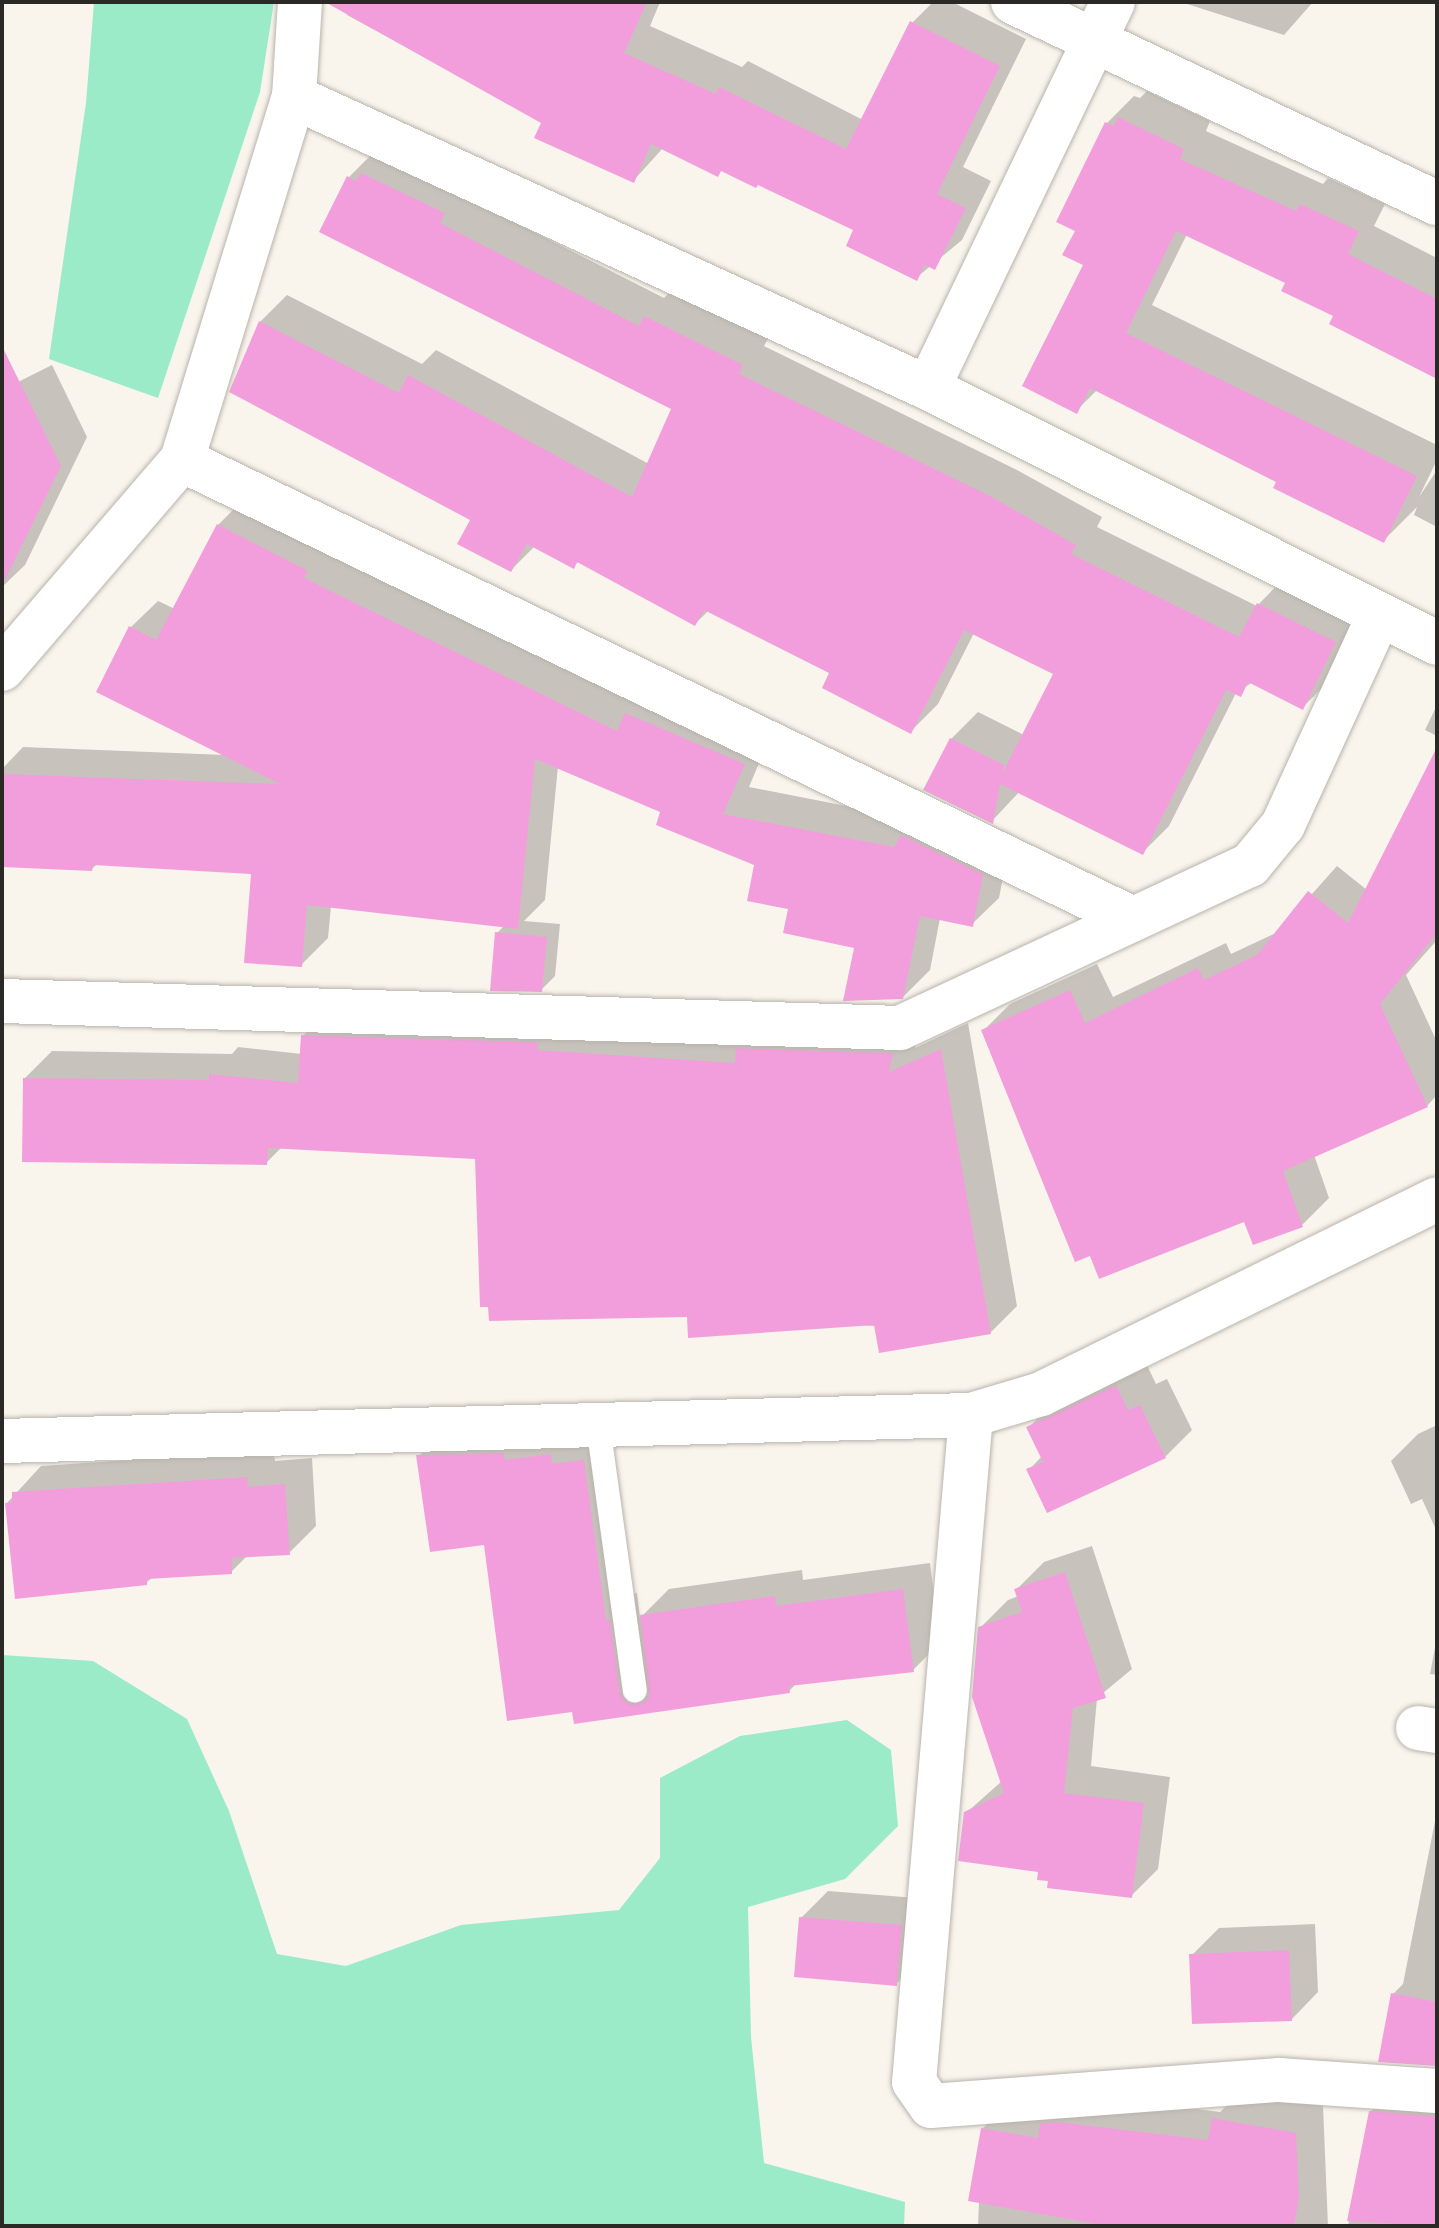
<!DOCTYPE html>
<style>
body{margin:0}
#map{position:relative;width:1439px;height:2228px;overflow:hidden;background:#f9f4ec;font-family:"Work Sans",sans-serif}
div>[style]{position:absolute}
.green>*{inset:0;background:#9bebc8}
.shadow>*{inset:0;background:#0003}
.building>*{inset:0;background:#f39edc}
.roads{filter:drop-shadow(0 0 2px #b8b3ac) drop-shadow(0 0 2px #b8b3ac)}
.service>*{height:24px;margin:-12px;padding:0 12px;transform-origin:12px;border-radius:12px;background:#fff}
.minor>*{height:44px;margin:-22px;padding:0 22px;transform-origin:22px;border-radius:22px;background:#fff}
.tertiary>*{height:44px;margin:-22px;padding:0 22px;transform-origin:22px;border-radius:22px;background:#fff}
span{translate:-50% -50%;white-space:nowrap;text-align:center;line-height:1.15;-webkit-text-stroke:8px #f9f4ec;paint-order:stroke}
.frame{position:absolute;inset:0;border:4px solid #2b2926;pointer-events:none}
</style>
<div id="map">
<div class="green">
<i style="clip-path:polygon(94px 2px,274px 2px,260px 92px,158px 398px,49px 359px,86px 103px)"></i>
<i style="clip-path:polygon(2px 1655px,93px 1661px,187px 1719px,229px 1811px,277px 1954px,346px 1966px,461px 1925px,619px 1910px,660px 1858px,660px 1778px,740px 1736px,847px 1720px,891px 1750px,898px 1826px,845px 1879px,748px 1907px,751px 2037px,764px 2163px,905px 2202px,904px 2226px,2px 2226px)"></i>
</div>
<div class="shadow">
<i style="clip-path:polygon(354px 2px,660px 2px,650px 26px,742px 67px,748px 61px,863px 120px,912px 23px,933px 2px,952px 2px,1026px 39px,963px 167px,991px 181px,962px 240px,916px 278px,856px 229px,759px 183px,663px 148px,634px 180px,544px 122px,347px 15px)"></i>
<i style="clip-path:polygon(1181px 2px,1313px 2px,1284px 35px)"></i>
<i style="clip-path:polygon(1147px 91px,1210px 121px,1206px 131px,1323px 184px,1328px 178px,1385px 204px,1374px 226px,1437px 258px,1437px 377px,1288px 282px,1187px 234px,1152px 305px,1437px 445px,1437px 460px,1419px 497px,1437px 470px,1437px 527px,1414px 515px,1417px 507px,1383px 541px,1279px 481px,1097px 390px,1076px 411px,1086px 264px,1078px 230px,1107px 123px,1134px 96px,1140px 98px)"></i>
<i style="clip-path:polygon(375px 151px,664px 298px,672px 290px,769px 337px,764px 346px,1017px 470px,1102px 517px,1097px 527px,1257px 606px,1285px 577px,1362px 615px,1330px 680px,1303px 707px,1253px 682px,1236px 693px,1169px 826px,1142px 853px,1020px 791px,992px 821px,951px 739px,978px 712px,1024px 735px,1055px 673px,974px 633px,938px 704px,911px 731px,832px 673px,709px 610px,695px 624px,579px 561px,574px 566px,535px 546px,511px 570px,473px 519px,232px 391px,260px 322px,287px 295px,422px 364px,436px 350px,649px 464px,673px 408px,348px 178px)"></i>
<i style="clip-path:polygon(52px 365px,87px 437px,25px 565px,2px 587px,2px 390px)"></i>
<i style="clip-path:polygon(245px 498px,770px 737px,749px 787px,918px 820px,1009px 847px,999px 898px,972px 924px,940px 918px,930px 970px,903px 997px,856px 947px,790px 907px,756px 864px,662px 811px,558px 766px,545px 900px,524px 921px,560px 924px,555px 976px,541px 990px,497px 933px,505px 925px,331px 906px,328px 938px,301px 965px,253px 872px,98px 863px,92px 869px,2px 826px,2px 769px,23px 747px,226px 755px,131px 627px,158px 601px,175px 609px,218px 525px)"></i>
<i style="clip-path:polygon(1437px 705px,1437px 736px,1425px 730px)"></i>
<i style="clip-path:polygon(1437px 751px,1437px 940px,1406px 975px,1437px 1042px,1437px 1095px,1427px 1106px,1314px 1155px,1329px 1198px,1302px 1225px,1245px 1219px,983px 1031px,1010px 1004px,1097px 964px,1113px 997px,1226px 943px,1231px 954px,1278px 932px,1337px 866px,1367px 890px)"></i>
<i style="clip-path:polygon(330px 1009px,919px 1026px,915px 1048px,968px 1023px,1017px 1306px,990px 1333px,689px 1315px,477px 1157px,283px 1146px,266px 1163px,25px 1078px,52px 1051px,232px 1054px,238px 1047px,302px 1054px,303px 1036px)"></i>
<i style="clip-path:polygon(1144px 1359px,1156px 1384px,1167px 1379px,1192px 1430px,1165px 1457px,1029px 1470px,1042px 1456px,1029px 1427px,1056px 1400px)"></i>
<i style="clip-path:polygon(1437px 1425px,1437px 1532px,1422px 1499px,1411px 1504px,1391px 1461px,1418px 1434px)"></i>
<i style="clip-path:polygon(446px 1428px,611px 1433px,632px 1594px,637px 1593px,640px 1618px,669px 1589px,802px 1570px,803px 1580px,930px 1563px,940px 1643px,913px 1670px,797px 1683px,789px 1691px,574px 1710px,485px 1543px,419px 1456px)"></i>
<i style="clip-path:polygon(273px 1450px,275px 1461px,312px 1458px,316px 1526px,289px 1553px,248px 1555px,231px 1572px,153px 1577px,146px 1583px,7px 1503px,41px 1466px)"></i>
<i style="clip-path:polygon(1092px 1546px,1132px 1669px,1097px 1698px,1091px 1766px,1170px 1777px,1158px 1869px,1131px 1896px,1050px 1879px,966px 1813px,1002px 1781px,980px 1628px,1008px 1600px,1019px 1596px,1017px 1589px,1044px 1562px)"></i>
<i style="clip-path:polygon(1437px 1637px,1437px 1675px,1430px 1674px)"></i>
<i style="clip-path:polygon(1437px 1811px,1437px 2064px,1393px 1994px,1403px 1984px)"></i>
<i style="clip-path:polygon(828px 1891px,929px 1899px,924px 1956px,896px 1984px,801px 1918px)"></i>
<i style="clip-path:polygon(1315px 1924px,1318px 1992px,1291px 2020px,1192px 1955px,1219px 1928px)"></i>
<i style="clip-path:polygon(1397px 2085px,1437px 2088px,1437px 2226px,1348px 2226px,1370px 2112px)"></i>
<i style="clip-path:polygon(1241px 2092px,1323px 2106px,1328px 2226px,978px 2226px,982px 2129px,1009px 2102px,1086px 2095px,1220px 2112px)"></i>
</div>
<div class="building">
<i style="clip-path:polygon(325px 2px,647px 2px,624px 53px,716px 94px,719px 87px,846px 149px,910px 21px,1000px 66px,937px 194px,966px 208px,935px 270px,925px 265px,917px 281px,846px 246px,853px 230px,758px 185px,756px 188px,721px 171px,718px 177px,651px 144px,634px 183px,534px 138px,541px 123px)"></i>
<i style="clip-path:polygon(1118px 117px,1184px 149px,1180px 159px,1296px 211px,1300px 204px,1359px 231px,1348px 254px,1437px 299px,1437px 379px,1329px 324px,1333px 316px,1281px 291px,1285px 283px,1176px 231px,1126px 333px,1417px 476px,1384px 543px,1273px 488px,1276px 482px,1090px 388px,1077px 414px,1022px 386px,1083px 265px,1062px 255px,1075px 231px,1056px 222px,1105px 122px,1114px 126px)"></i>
<i style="clip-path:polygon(361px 173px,445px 213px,440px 223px,639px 326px,644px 316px,743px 365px,739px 374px,990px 496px,1076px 545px,1071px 554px,1239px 637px,1257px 603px,1336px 642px,1303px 710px,1248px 682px,1241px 697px,1226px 690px,1143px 855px,1000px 784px,993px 824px,923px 790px,950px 738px,1004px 765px,1002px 774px,1053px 674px,964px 630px,911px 734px,822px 688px,829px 673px,704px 610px,695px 626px,577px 562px,574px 569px,527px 544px,511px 572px,457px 544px,470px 520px,229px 392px,259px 321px,399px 393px,408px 375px,632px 497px,671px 409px,319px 232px,347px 176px,356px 181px)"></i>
<i style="clip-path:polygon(2px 346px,61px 466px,2px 586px)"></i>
<i style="clip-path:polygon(217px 524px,308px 571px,304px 578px,617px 731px,625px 713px,745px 764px,723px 814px,894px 847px,901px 835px,983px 874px,973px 927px,920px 916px,903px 999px,843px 1001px,854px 948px,783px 933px,788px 909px,747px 901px,754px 865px,656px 825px,660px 812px,535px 759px,518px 929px,307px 905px,302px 967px,244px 963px,251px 874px,93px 865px,92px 871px,2px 867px,2px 774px,280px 784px,96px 692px,129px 626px,156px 640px)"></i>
<i style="clip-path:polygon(1437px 747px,1437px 933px,1380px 1004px,1428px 1107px,1283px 1171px,1303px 1227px,1253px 1245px,1244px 1222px,1099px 1279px,1090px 1256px,1075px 1262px,981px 1030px,1070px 990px,1085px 1023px,1198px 968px,1204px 980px,1257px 955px,1308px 891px,1348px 923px)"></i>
<i style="clip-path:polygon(495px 932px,547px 937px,542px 992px,490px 991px)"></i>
<i style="clip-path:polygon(301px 1035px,538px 1042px,537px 1050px,735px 1063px,736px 1048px,893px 1053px,889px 1072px,941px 1049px,991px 1334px,879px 1353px,874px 1325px,688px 1338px,687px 1317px,489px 1321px,488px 1307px,480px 1307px,475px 1159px,268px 1148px,267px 1165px,22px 1162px,23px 1078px,209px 1080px,209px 1074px,298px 1083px)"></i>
<i style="clip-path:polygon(1116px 1385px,1128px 1410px,1140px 1405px,1166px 1458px,1047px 1513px,1026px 1469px,1043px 1462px,1026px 1427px)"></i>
<i style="clip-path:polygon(504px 1453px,505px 1460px,551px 1454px,552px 1464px,584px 1460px,606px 1620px,610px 1619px,620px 1692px,629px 1704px,644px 1702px,649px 1695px,640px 1615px,775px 1596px,776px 1606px,903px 1589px,914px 1672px,789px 1686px,790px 1693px,574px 1724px,572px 1712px,507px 1721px,484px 1545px,430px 1552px,416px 1455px)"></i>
<i style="clip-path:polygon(247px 1477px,248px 1487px,285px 1484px,290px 1555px,232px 1558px,232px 1574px,147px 1579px,147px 1585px,15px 1599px,5px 1503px,12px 1502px,12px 1492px)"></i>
<i style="clip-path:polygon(1065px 1572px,1106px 1698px,1073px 1708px,1064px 1793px,1144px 1803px,1132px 1898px,1047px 1888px,1048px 1881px,1037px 1880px,1038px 1872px,958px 1861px,964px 1812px,1004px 1793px,972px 1697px,978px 1627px,1022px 1612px,1014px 1589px)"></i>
<i style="clip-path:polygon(799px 1917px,902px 1925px,897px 1986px,794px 1977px)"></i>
<i style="clip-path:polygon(1289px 1950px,1292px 2021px,1192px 2024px,1189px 1954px)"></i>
<i style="clip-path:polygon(1391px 1993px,1437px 2002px,1437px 2066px,1378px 2062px)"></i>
<i style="clip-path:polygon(1369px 2111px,1437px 2116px,1437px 2226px,1347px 2221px)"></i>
<i style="clip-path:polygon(1212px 2118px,1296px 2133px,1299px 2198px,1294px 2226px,1108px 2226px,968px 2201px,981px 2128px,1038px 2138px,1040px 2123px,1058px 2122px,1208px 2140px)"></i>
</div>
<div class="roads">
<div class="service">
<i style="left:598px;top:1425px;width:268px;rotate:82.1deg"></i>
</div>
<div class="minor">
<i style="left:294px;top:97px;width:698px;rotate:24.65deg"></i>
<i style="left:928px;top:388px;width:569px;rotate:26.61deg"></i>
<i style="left:928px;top:388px;width:428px;rotate:-64.4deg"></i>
<i style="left:182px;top:460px;width:1056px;rotate:25.76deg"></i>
<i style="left:2px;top:669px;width:276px;rotate:-49.3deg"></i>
<i style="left:182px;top:460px;width:380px;rotate:-72.9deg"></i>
<i style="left:294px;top:97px;width:95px;rotate:-86.4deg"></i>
<i style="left:2px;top:1001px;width:898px;rotate:1.72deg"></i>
<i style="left:900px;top:1028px;width:386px;rotate:-25deg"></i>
<i style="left:1250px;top:865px;width:52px;rotate:-50.5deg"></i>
<i style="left:1283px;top:825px;width:231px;rotate:-65.4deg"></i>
<i style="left:971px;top:1415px;width:669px;rotate:94.88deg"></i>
<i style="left:914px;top:2082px;width:29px;rotate:55deg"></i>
<i style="left:931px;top:2106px;width:349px;rotate:-4.3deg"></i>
<i style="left:1279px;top:2080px;width:158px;rotate:4deg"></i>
<i style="left:2px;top:1441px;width:969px;rotate:-1.54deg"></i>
<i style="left:971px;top:1415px;width:73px;rotate:-16.7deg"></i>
<i style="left:1041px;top:1394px;width:441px;rotate:-26.2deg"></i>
<i style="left:1418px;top:1728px;width:19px;rotate:9deg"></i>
</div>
<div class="tertiary">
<i style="left:1013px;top:2px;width:469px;rotate:25.4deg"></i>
</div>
</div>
<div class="frame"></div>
</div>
